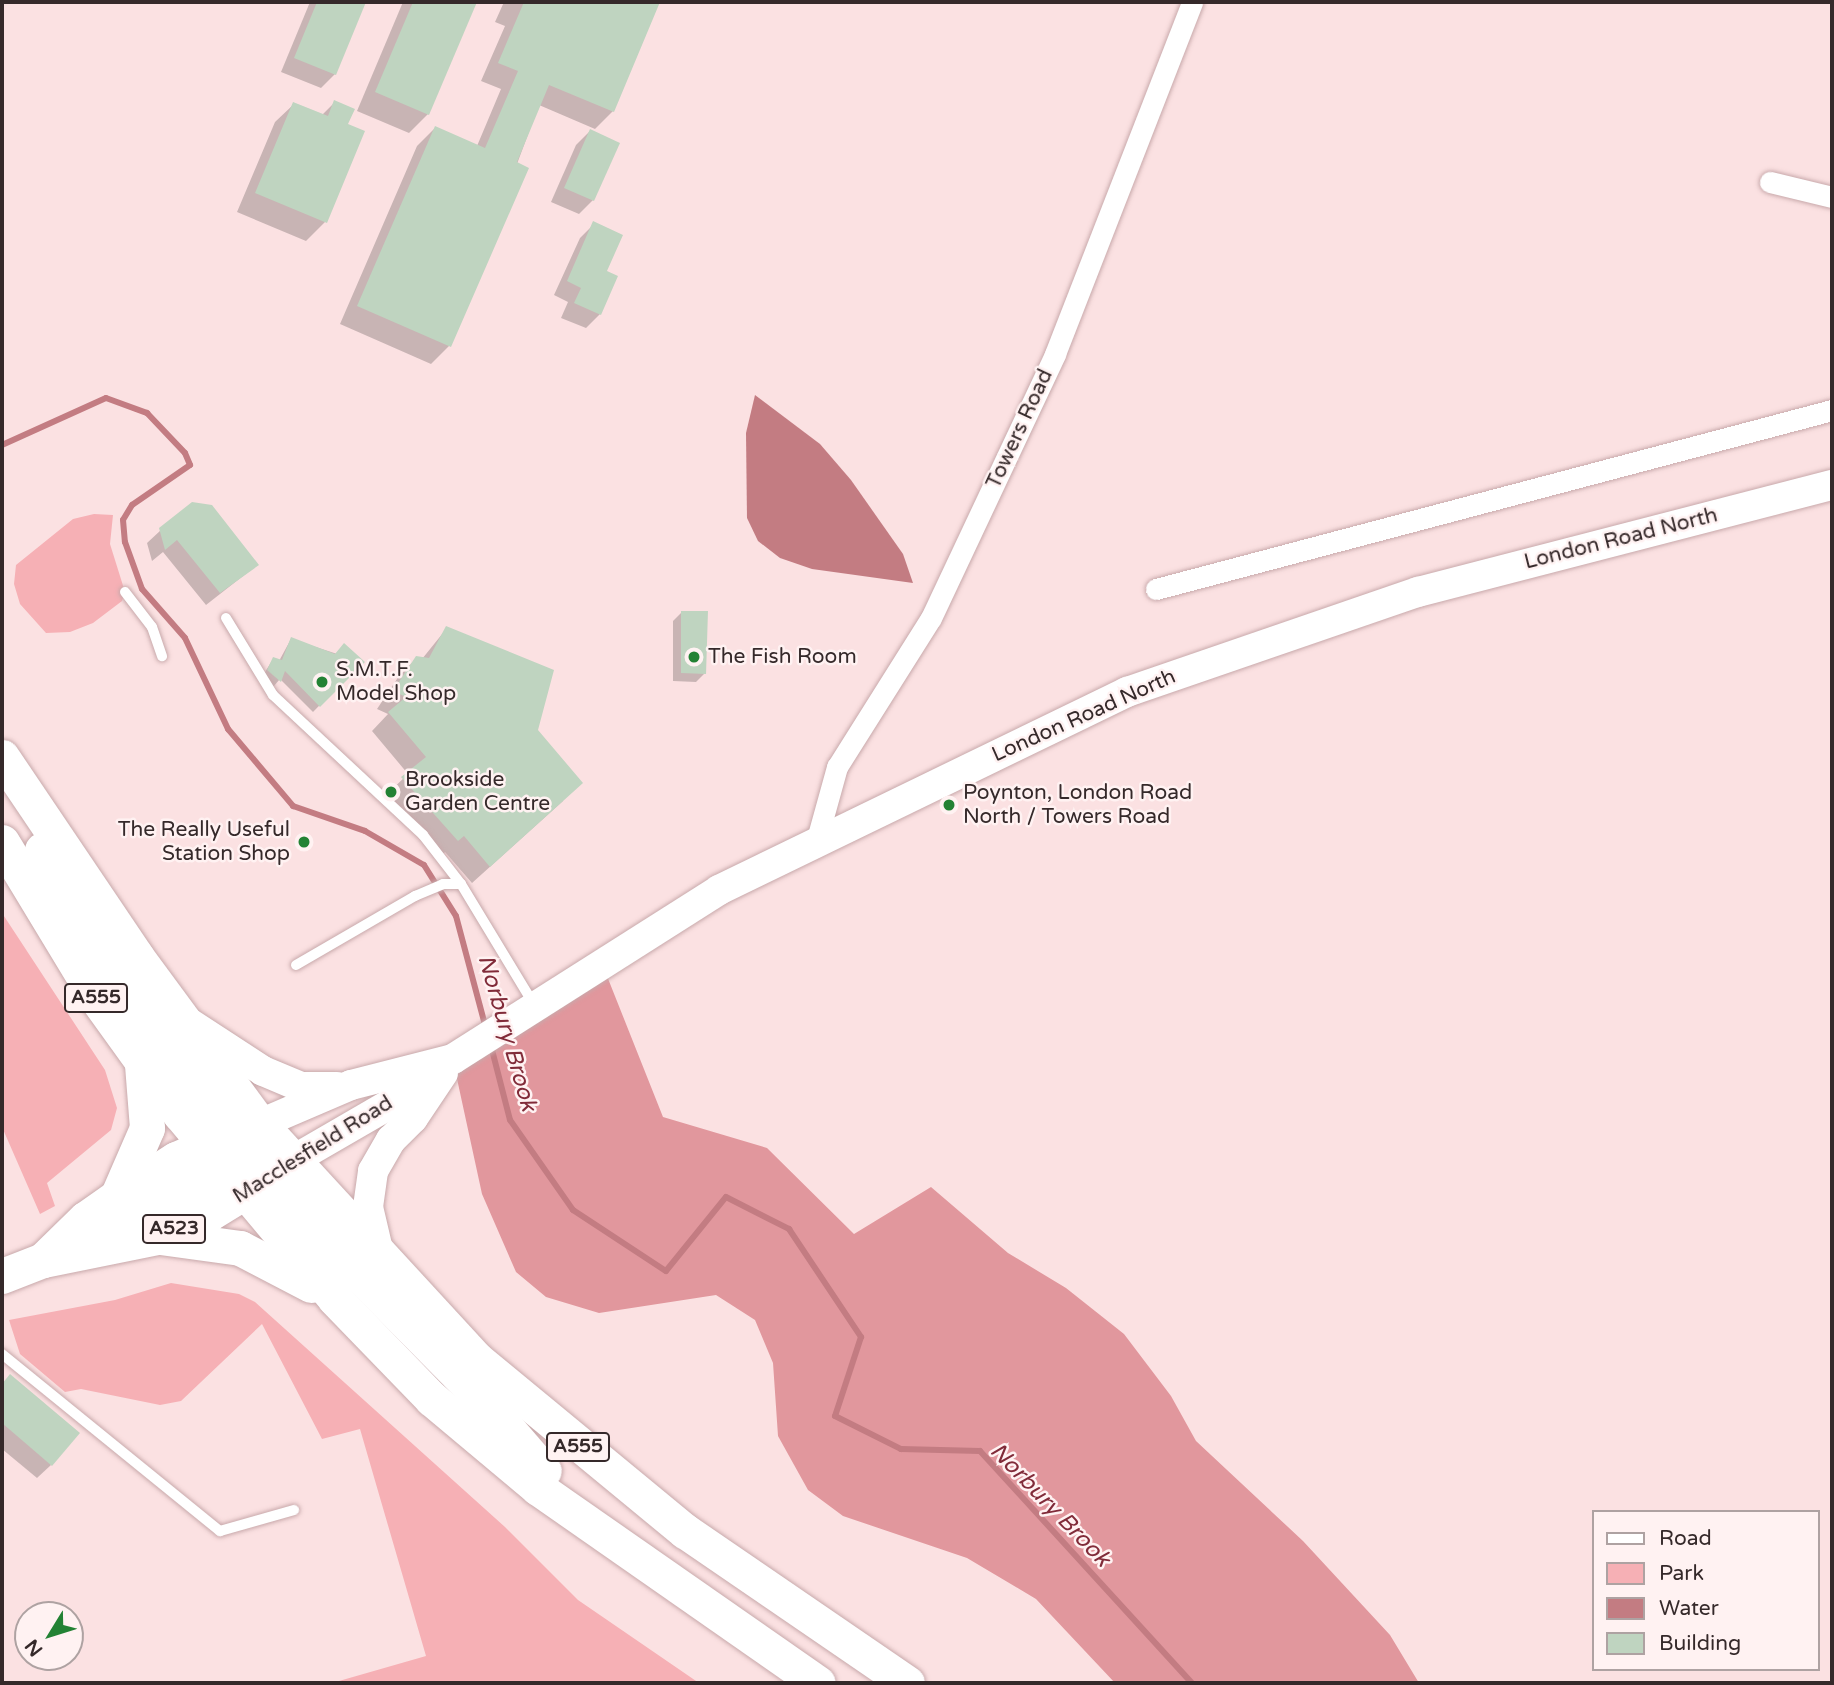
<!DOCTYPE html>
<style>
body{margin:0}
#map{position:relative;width:1834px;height:1685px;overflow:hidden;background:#fbe1e2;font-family:"Varela Round",sans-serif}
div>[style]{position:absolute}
.green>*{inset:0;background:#f6b0b5}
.forest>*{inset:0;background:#e1979d}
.water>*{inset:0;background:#c37c82}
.shadow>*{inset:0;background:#0003}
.stream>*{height:6px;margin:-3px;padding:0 3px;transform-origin:3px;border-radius:3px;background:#c37c82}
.building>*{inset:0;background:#bfd4c0}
.roads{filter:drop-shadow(0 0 2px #c8a9ab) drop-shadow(0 0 2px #c8a9ab)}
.service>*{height:10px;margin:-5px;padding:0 5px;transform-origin:5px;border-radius:5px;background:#fff}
.minor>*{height:21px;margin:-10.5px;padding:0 10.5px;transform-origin:10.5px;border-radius:10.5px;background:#fff}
.secondary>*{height:30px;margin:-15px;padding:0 15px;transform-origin:15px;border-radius:15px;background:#fff}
.trunk>*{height:35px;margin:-17.5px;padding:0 17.5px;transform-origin:17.5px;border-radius:17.5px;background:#fff}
.dots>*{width:19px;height:19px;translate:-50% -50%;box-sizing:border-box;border:4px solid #fff2f2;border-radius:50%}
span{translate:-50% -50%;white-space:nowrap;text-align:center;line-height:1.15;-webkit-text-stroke:5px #fff2f2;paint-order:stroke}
.shield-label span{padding:2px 5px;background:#fff2f2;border:2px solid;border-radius:5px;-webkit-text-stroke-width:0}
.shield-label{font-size:19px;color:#35292a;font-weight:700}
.street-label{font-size:21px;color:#35292a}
.poi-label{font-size:21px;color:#35292a}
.left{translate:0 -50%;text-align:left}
.right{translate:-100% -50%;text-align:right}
.water-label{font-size:23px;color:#812b39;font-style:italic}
.frame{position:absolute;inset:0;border:4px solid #35292a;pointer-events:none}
.legend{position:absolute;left:1592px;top:1510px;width:228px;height:161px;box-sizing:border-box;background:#fff2f2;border:2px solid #aea2a2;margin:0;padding:9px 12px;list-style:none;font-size:21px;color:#35292a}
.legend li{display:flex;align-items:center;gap:14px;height:35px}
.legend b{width:35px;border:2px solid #aea2a2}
.north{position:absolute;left:14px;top:1601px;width:70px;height:70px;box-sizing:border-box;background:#fff2f2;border:2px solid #aea2a2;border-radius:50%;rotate:232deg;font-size:19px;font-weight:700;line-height:28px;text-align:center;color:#35292a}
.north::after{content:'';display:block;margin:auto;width:24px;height:32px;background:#238234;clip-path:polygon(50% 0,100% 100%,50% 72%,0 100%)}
</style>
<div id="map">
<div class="green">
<i style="clip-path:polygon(94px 514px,113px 515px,110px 544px,125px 592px,122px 601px,93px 623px,70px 632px,46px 633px,20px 604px,14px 584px,16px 565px,73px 519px)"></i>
<i style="clip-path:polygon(2px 913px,105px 1070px,117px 1108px,111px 1130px,47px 1183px,55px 1206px,40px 1214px,2px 1127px)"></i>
<i style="clip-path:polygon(171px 1283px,239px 1294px,255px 1302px,505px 1527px,578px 1600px,699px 1683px,332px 1683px,426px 1656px,360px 1429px,322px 1439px,262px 1324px,181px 1401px,160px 1405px,81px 1389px,65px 1392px,20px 1354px,9px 1320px,115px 1300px)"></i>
</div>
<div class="forest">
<i style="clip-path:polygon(603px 966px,663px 1117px,767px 1148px,854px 1234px,931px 1187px,1008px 1253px,1066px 1288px,1124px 1334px,1171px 1396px,1196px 1441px,1303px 1541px,1390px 1635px,1419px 1683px,1115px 1683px,1036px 1599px,967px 1558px,843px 1516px,808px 1490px,778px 1436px,773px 1363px,755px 1320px,716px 1295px,599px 1313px,546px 1297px,516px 1272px,482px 1194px,454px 1065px)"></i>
</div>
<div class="water">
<i style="clip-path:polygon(755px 395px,820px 444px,851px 480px,903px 554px,913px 583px,812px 569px,780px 558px,758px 541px,747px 518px,746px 433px)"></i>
</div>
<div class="shadow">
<i style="clip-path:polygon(310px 2px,364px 4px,335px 74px,321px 88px,281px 72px)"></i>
<i style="clip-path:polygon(403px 2px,475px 2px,428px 114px,409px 133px,357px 111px)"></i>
<i style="clip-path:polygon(504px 2px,658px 2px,613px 111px,595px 129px,539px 105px,449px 346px,431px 364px,340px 324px,417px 146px,435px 128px,477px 146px,501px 89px,481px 81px,505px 26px,495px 22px)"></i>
<i style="clip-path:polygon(335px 102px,346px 125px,325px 222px,306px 241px,237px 212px,275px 122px,294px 104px,322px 115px)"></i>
<i style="clip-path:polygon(590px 131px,593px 200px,579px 214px,551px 202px,576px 145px)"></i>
<i style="clip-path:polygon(594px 224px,605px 272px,616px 277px,600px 314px,586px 328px,561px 318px,568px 302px,554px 295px,580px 238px)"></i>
<i style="clip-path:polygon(161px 530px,257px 565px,206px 605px,163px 552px,152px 561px,147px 543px)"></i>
<i style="clip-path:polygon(682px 612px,705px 673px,696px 682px,673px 681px,673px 621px)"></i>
<i style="clip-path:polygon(447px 628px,536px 731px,563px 801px,472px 883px,445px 852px,440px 857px,385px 796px,408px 774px,372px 731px,388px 714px,377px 709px,399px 676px,417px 658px,422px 659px)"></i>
<i style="clip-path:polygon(291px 639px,362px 662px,313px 712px,280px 679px,273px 687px,262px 677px,273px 659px,279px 661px)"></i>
<i style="clip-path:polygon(10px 1377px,51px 1465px,37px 1478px,2px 1449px,2px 1385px)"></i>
</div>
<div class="stream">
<i style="left:2px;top:445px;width:114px;rotate:-24.3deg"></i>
<i style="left:106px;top:398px;width:44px;rotate:20.1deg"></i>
<i style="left:147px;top:413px;width:55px;rotate:46.5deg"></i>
<i style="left:185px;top:453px;width:13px;rotate:67deg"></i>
<i style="left:190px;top:465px;width:70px;rotate:145.4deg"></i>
<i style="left:132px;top:505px;width:17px;rotate:121deg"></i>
<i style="left:123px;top:520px;width:22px;rotate:85deg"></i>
<i style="left:125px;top:542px;width:50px;rotate:70.1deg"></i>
<i style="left:142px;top:589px;width:65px;rotate:48.7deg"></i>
<i style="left:185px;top:638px;width:101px;rotate:64.7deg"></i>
<i style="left:228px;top:729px;width:101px;rotate:49.8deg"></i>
<i style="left:293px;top:806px;width:76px;rotate:19.1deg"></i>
<i style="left:365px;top:831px;width:68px;rotate:30deg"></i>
<i style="left:424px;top:865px;width:60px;rotate:57.9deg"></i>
<i style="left:456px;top:916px;width:117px;rotate:75.1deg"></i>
<i style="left:491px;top:1046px;width:76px;rotate:75.6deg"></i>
<i style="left:510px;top:1120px;width:110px;rotate:55deg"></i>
<i style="left:573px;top:1210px;width:111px;rotate:33.3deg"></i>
<i style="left:666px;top:1271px;width:95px;rotate:-51deg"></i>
<i style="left:726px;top:1197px;width:71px;rotate:26.9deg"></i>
<i style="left:789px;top:1229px;width:130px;rotate:56.3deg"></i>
<i style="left:861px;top:1337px;width:83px;rotate:108.2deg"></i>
<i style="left:835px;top:1416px;width:74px;rotate:26.6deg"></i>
<i style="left:901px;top:1449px;width:79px;rotate:1.5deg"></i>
<i style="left:980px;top:1451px;width:314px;rotate:47.6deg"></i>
</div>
<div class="building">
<i style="clip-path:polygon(317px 2px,366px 2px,336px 75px,294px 58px)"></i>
<i style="clip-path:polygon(413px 2px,477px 2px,429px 115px,375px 92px)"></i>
<i style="clip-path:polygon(524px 2px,660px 2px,614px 112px,549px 85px,517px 162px,529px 168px,451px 347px,357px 306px,435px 126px,485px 148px,518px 71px,498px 63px)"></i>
<i style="clip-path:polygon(334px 100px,355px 109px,348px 124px,365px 131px,327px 223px,255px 193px,293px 102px,328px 116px)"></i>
<i style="clip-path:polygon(590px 129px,620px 143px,594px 201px,564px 188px)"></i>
<i style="clip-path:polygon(593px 221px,623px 235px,607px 271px,618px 276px,601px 315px,574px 303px,581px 288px,567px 281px)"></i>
<i style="clip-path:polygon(192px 502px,212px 505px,259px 565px,220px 593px,177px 540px,165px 550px,159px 528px)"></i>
<i style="clip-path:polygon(681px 611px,708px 611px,706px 674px,681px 673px)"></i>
<i style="clip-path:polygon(446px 626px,554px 670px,538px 730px,583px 783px,490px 867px,464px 836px,458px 841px,401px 777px,426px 757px,388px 712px,406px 697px,393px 691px,416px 656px,429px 658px)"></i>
<i style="clip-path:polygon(291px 637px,335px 654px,344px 643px,365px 662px,320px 707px,285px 671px,281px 682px,267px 670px,273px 657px,282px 660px)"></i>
<i style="clip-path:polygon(10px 1374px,80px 1433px,52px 1466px,2px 1423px,2px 1384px)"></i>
</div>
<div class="roads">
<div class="service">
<i style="left:125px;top:592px;width:44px;rotate:52.4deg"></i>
<i style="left:152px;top:627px;width:31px;rotate:71deg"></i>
<i style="left:226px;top:618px;width:90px;rotate:58.6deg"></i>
<i style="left:273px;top:695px;width:205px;rotate:43deg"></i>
<i style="left:423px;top:835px;width:62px;rotate:52.2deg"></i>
<i style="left:461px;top:884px;width:143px;rotate:58.8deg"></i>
<i style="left:296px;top:965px;width:138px;rotate:-30.1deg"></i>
<i style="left:415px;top:896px;width:30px;rotate:-23deg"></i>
<i style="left:443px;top:884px;width:18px"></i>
<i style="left:2px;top:1354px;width:281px;rotate:39.1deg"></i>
<i style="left:220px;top:1531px;width:77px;rotate:-15.8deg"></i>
</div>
<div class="minor">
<i style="left:1770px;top:182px;width:64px;rotate:13.6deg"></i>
<i style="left:1156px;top:589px;width:699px;rotate:-14.83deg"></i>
<i style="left:817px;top:839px;width:75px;rotate:-74.5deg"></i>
<i style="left:837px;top:767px;width:176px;rotate:-57.8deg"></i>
<i style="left:931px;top:618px;width:292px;rotate:-64.8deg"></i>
<i style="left:1055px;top:354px;width:378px;rotate:-68.7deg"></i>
</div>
<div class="secondary">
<i style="left:191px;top:1024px;width:86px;rotate:33.1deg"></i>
<i style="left:263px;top:1071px;width:41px;rotate:22.8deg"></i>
<i style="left:301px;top:1087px;width:36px"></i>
<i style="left:260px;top:1124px;width:99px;rotate:-23.2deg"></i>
<i style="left:351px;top:1085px;width:105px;rotate:-14.3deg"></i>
<i style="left:453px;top:1059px;width:315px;rotate:-32.4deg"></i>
<i style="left:719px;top:890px;width:454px;rotate:-25.9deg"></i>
<i style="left:1127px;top:692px;width:308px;rotate:-19deg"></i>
<i style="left:1418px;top:592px;width:428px;rotate:-14.5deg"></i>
<i style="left:290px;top:1162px;width:173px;rotate:-30.1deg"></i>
<i style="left:379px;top:1254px;width:48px;rotate:-103.2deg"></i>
<i style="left:368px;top:1207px;width:36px;rotate:-82deg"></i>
<i style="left:373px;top:1171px;width:36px;rotate:-60deg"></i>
<i style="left:391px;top:1140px;width:31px;rotate:-45deg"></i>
<i style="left:413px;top:1118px;width:54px;rotate:-56.3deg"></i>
</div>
<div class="trunk">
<i style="left:2px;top:757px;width:240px;rotate:56deg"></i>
<i style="left:136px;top:956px;width:209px;rotate:53.6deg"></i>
<i style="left:260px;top:1124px;width:319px;rotate:47.4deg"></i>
<i style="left:476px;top:1359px;width:271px;rotate:39.5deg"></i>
<i style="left:685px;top:1531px;width:269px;rotate:34.4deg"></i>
<i style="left:2px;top:842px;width:184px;rotate:58.8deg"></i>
<i style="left:97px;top:999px;width:142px;rotate:54.2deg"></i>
<i style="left:180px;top:1114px;width:241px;rotate:50deg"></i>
<i style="left:335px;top:1299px;width:139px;rotate:45.9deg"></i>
<i style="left:432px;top:1399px;width:138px;rotate:40deg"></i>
<i style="left:538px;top:1488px;width:341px;rotate:34.9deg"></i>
<i style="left:42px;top:850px;width:45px;rotate:63.4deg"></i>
<i style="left:62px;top:890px;width:147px;rotate:57deg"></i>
<i style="left:142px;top:1013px;width:168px;rotate:52.5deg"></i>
<i style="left:244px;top:1146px;width:28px;rotate:72deg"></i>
<i style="left:257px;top:1134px;width:34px;rotate:75deg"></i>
<i style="left:266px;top:1167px;width:45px;rotate:57.7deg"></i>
<i style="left:290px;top:1205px;width:272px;rotate:45.3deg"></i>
<i style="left:481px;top:1398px;width:96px;rotate:49.2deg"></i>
<i style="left:117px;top:1197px;width:75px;rotate:-66.5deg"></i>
<i style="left:147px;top:1128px;width:63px;rotate:-94.5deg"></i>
<i style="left:97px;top:1234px;width:165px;rotate:-27deg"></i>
<i style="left:160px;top:1237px;width:81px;rotate:7.8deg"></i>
<i style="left:240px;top:1248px;width:80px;rotate:27.5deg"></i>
<i style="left:43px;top:1260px;width:59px;rotate:-44.3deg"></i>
<i style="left:85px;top:1219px;width:39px;rotate:-35deg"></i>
<i style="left:117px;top:1197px;width:70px;rotate:-32.8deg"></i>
<i style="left:176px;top:1159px;width:52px;rotate:-23.6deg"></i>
<i style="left:2px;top:1276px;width:44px;rotate:-21.3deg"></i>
<i style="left:43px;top:1260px;width:116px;rotate:-11.4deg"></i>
<i style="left:157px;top:1237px;width:58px;rotate:-24.4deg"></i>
<i style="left:210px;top:1213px;width:63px;rotate:-31.4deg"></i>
</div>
</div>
<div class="dots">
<i style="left:694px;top:657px;background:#238234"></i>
<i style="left:322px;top:682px;background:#238234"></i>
<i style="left:391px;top:792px;background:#238234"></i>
<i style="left:949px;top:805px;background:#238234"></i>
<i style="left:304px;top:842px;background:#238234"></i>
</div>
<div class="shield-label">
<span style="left:96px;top:998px">A555</span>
<span style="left:174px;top:1229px">A523</span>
<span style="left:578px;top:1447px">A555</span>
</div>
<div class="street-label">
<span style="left:1020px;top:429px;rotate:-65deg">Towers Road</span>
<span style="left:1621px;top:539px;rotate:-14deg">London Road North</span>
<span style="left:1084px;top:716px;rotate:-24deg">London Road North</span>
<span style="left:313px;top:1150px;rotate:-32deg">Macclesfield Road</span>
</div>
<div class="poi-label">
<span class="left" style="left:708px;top:657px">The Fish Room</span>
<span class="left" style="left:336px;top:682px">S.M.T.F.<br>Model Shop</span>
<span class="left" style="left:405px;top:792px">Brookside<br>Garden Centre</span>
<span class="left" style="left:963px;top:805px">Poynton, London Road<br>North / Towers Road</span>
<span class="right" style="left:290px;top:842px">The Really Useful<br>Station Shop</span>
</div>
<div class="water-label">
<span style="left:507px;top:1033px;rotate:74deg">Norbury Brook</span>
<span style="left:1050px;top:1505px;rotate:46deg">Norbury Brook</span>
</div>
<div class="frame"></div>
<ul class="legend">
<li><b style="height:9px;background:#fff"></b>Road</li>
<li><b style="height:19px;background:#f6b0b5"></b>Park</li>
<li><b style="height:19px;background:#c37c82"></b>Water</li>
<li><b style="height:19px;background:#bfd4c0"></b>Building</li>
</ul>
<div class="north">N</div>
</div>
